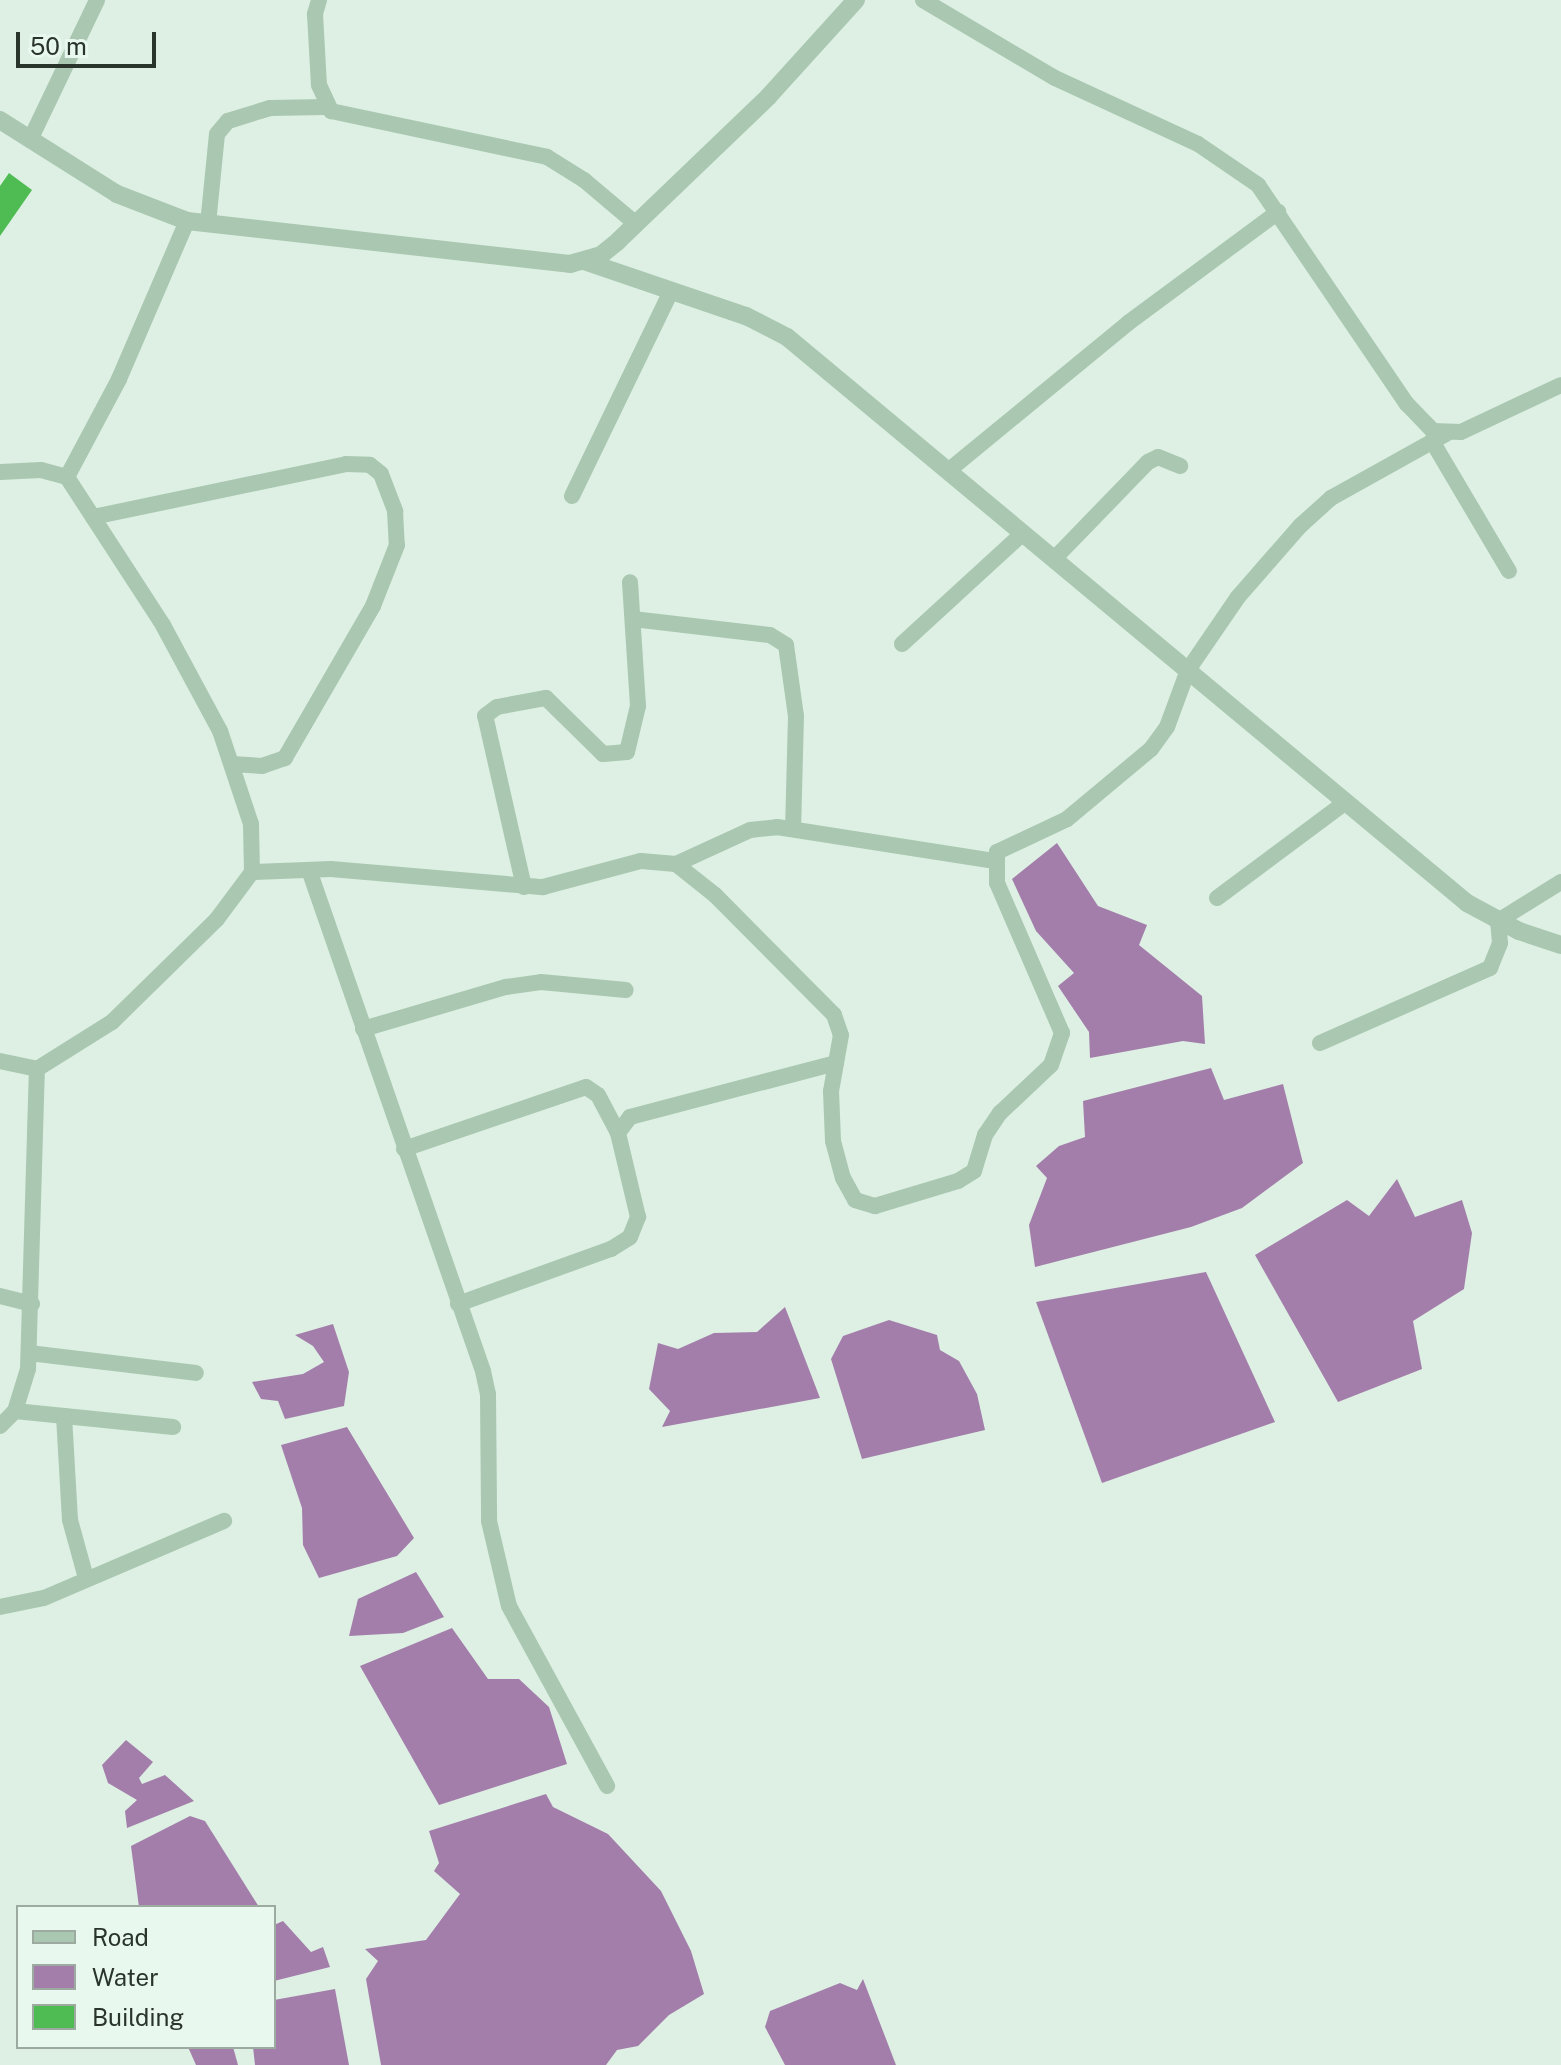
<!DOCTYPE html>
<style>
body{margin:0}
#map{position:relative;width:1561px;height:2065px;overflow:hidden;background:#ddf0e3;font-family:"Public Sans",sans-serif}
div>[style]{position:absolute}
.water>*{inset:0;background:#a37eab}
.building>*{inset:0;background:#4fbc53}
.minor>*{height:16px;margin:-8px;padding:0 8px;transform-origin:8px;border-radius:8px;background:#a9c7b1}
.tertiary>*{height:18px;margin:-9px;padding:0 9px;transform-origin:9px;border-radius:9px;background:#a9c7b1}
span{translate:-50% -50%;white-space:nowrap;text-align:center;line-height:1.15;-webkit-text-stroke:6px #e9f8ee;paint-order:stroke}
.legend{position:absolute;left:16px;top:1905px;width:260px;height:144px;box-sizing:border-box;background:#e9f8ee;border:2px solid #9caaa0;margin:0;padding:10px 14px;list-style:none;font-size:24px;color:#29352a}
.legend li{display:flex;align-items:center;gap:16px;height:40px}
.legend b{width:40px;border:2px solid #9caaa0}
.scale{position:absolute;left:16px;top:32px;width:140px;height:36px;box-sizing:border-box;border:4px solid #29352a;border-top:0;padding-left:10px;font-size:24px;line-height:28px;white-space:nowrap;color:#29352a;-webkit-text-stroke:6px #e9f8ee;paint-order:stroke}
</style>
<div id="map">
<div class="water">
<i style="clip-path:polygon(1057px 843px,1098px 906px,1147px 925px,1139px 945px,1202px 996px,1205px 1044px,1183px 1041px,1090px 1058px,1089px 1032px,1058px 986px,1074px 973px,1036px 931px,1012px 879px)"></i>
<i style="clip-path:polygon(1211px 1068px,1224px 1100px,1283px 1084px,1303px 1163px,1242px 1208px,1191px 1227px,1035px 1267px,1029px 1225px,1047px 1178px,1036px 1166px,1059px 1146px,1085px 1137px,1083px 1101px)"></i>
<i style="clip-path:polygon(1397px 1179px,1415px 1217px,1462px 1200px,1472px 1233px,1464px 1289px,1413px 1321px,1422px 1369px,1338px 1402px,1255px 1255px,1347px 1200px,1369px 1216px)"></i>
<i style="clip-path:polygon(1206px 1272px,1275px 1422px,1102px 1483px,1036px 1302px)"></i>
<i style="clip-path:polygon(785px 1307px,820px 1398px,662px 1427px,670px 1411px,649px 1389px,658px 1343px,678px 1349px,714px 1333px,757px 1332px)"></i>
<i style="clip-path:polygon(889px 1320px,937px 1335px,940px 1350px,959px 1361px,977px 1394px,985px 1430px,862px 1459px,831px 1359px,843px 1336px)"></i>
<i style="clip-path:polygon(333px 1324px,349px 1372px,344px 1406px,285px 1419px,278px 1401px,261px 1399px,252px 1382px,303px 1374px,324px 1362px,313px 1346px,295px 1335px)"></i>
<i style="clip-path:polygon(347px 1427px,414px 1538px,397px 1556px,319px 1578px,303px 1545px,302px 1508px,281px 1445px)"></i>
<i style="clip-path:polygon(416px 1572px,444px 1617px,403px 1633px,349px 1636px,358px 1599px)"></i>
<i style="clip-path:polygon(452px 1628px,488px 1679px,519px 1679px,549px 1707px,567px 1764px,439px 1805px,360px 1666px)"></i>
<i style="clip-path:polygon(126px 1740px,153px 1762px,139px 1778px,142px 1784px,165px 1775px,194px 1801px,127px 1828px,125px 1811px,137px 1800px,108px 1783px,102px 1765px)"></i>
<i style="clip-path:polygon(546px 1794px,553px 1807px,608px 1834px,661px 1891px,691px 1951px,704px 1994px,669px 2015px,638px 2046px,617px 2050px,606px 2065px,381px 2065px,366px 1979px,378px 1961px,365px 1949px,426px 1940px,460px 1894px,434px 1871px,439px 1863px,429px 1831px)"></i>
<i style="clip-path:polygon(190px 1816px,205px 1821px,259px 1907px,139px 1907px,131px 1846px)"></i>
<i style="clip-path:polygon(283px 1921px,311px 1952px,323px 1947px,330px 1967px,274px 1981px,274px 1925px)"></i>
<i style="clip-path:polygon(863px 1979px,896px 2065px,785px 2065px,765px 2027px,770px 2011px,840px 1983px,857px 1990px)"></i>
<i style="clip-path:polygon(335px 1989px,349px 2065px,255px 2065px,253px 2047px,274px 2047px,274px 2000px)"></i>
<i style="clip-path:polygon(188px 2047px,233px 2047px,238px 2065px,196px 2065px)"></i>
</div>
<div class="building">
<i style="clip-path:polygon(9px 173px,32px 190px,0 236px,0 186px)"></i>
</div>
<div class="minor">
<i style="left:319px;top:0;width:15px;rotate:106deg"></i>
<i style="left:315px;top:14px;width:71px;rotate:86.8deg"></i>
<i style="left:319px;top:85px;width:29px;rotate:65deg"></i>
<i style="left:331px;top:111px;width:221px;rotate:12deg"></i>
<i style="left:547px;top:157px;width:44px;rotate:31.9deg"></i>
<i style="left:584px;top:180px;width:68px;rotate:40.2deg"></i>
<i style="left:923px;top:0;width:153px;rotate:30.6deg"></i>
<i style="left:1055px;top:78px;width:157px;rotate:24.8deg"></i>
<i style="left:1198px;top:144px;width:73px;rotate:34.3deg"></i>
<i style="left:1258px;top:185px;width:265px;rotate:55.8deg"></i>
<i style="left:1407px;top:404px;width:37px;rotate:46deg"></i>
<i style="left:1433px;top:431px;width:28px;rotate:2deg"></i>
<i style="left:1461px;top:432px;width:110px;rotate:-25.2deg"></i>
<i style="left:30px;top:140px;width:155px;rotate:-64.4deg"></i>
<i style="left:208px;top:224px;width:90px;rotate:-84.3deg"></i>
<i style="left:217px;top:134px;width:17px;rotate:-50deg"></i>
<i style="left:228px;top:121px;width:44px;rotate:-17.2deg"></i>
<i style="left:270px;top:108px;width:55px;rotate:-1deg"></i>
<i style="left:1432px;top:441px;width:151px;rotate:59.4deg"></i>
<i style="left:948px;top:471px;width:233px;rotate:-39.4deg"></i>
<i style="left:1128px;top:323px;width:187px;rotate:-36.5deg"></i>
<i style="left:0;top:472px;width:41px;rotate:-2.8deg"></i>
<i style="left:41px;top:470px;width:27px;rotate:15deg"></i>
<i style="left:572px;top:496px;width:228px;rotate:-64.2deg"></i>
<i style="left:93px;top:517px;width:258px;rotate:-11.8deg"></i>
<i style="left:346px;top:464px;width:24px;rotate:2deg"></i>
<i style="left:370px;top:465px;width:14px;rotate:39deg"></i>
<i style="left:381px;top:474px;width:40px;rotate:69deg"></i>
<i style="left:395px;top:511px;width:34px;rotate:87deg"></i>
<i style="left:397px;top:545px;width:66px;rotate:111.5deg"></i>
<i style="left:373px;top:606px;width:176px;rotate:120.1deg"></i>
<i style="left:285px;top:758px;width:24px;rotate:161deg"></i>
<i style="left:262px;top:766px;width:30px;rotate:-176deg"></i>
<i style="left:1054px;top:559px;width:135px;rotate:-45.9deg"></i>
<i style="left:1148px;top:462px;width:11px;rotate:-27deg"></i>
<i style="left:1158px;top:457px;width:24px;rotate:22deg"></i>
<i style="left:633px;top:619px;width:138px;rotate:6.7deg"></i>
<i style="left:770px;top:635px;width:19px;rotate:32deg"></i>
<i style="left:786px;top:645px;width:72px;rotate:82deg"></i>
<i style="left:796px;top:716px;width:112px;rotate:91.5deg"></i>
<i style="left:902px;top:644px;width:164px;rotate:-42.5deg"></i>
<i style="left:676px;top:864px;width:81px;rotate:-24.7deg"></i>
<i style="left:750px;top:830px;width:27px;rotate:-6deg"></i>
<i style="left:777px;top:827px;width:221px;rotate:8.9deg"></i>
<i style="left:309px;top:870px;width:530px;rotate:70.85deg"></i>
<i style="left:483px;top:1371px;width:24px;rotate:78deg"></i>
<i style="left:488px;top:1394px;width:127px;rotate:89.5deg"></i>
<i style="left:489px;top:1521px;width:87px;rotate:76.8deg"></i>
<i style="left:509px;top:1606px;width:205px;rotate:61.4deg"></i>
<i style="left:252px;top:872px;width:79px;rotate:-2.2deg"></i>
<i style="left:331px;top:869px;width:213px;rotate:4.9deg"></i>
<i style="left:543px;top:887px;width:101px;rotate:-14.9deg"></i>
<i style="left:641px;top:861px;width:35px;rotate:5deg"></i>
<i style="left:676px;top:864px;width:50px;rotate:38.5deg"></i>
<i style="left:715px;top:895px;width:169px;rotate:45.2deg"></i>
<i style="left:834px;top:1015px;width:21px;rotate:71deg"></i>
<i style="left:841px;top:1035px;width:57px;rotate:100.1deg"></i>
<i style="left:831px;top:1091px;width:50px;rotate:87.7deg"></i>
<i style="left:833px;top:1141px;width:38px;rotate:75deg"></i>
<i style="left:843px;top:1178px;width:25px;rotate:61deg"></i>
<i style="left:855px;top:1200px;width:21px;rotate:17deg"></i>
<i style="left:875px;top:1206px;width:87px;rotate:-16.8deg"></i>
<i style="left:958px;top:1181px;width:19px;rotate:-32deg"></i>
<i style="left:974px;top:1171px;width:38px;rotate:-73deg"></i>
<i style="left:985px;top:1135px;width:27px;rotate:-56deg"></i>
<i style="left:1000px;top:1113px;width:70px;rotate:-43.3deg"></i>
<i style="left:1051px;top:1065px;width:34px;rotate:-71deg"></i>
<i style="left:1062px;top:1033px;width:163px;rotate:-113.4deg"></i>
<i style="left:997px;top:883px;width:31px;rotate:-90deg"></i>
<i style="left:997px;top:852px;width:77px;rotate:-25.2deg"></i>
<i style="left:1067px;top:819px;width:109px;rotate:-39.8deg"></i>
<i style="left:1151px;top:749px;width:27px;rotate:-54deg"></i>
<i style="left:1167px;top:727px;width:61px;rotate:-69.8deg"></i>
<i style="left:1188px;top:670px;width:88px;rotate:-55.6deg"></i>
<i style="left:1238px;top:597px;width:94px;rotate:-48.9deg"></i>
<i style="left:1300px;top:526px;width:42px;rotate:-42.1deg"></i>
<i style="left:1331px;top:498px;width:132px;rotate:-29.1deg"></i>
<i style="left:524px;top:887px;width:175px;rotate:-102.8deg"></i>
<i style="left:485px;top:716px;width:15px;rotate:-37deg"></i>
<i style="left:497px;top:707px;width:50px;rotate:-10.4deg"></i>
<i style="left:546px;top:698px;width:80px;rotate:44.5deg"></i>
<i style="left:603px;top:754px;width:24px;rotate:-5deg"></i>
<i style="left:627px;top:752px;width:47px;rotate:-76.6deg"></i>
<i style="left:638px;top:706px;width:124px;rotate:-93.7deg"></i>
<i style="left:1217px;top:898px;width:161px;rotate:-36.7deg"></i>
<i style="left:363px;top:1029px;width:149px;rotate:-16.4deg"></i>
<i style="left:506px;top:987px;width:35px;rotate:-8deg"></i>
<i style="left:541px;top:982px;width:85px;rotate:5.4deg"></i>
<i style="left:1320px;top:1043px;width:186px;rotate:-23.8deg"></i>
<i style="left:1490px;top:968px;width:27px;rotate:-68deg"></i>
<i style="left:1500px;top:943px;width:22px;rotate:-95deg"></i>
<i style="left:1498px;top:921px;width:74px;rotate:-31.8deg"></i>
<i style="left:0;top:1061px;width:38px;rotate:12deg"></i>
<i style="left:37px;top:1069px;width:89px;rotate:-32.1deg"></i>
<i style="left:112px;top:1022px;width:147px;rotate:-44.4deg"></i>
<i style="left:217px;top:919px;width:59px;rotate:-53.3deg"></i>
<i style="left:252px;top:872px;width:48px;rotate:-91.2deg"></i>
<i style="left:251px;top:824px;width:98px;rotate:-108.4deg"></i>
<i style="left:220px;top:731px;width:120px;rotate:-118.3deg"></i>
<i style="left:163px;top:625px;width:176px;rotate:-123deg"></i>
<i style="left:67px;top:477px;width:111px;rotate:-62deg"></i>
<i style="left:119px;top:379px;width:172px;rotate:-66.7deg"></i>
<i style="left:404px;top:1149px;width:192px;rotate:-18.8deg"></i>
<i style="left:586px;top:1087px;width:14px;rotate:34deg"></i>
<i style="left:598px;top:1095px;width:43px;rotate:62.2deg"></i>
<i style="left:0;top:1296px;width:33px;rotate:14deg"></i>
<i style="left:458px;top:1304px;width:163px;rotate:-19.8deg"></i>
<i style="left:611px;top:1249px;width:22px;rotate:-32deg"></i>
<i style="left:630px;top:1237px;width:22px;rotate:-68deg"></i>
<i style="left:638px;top:1217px;width:86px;rotate:-103.4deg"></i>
<i style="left:618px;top:1133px;width:20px;rotate:-53deg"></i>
<i style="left:630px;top:1117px;width:213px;rotate:-14.7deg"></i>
<i style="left:29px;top:1353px;width:168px;rotate:6.8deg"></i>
<i style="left:15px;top:1411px;width:159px;rotate:5.8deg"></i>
<i style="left:64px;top:1416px;width:104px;rotate:86.7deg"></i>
<i style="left:70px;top:1520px;width:60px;rotate:74.6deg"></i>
<i style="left:0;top:1426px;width:21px;rotate:-45deg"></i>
<i style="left:15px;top:1411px;width:44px;rotate:-72.8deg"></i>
<i style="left:28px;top:1369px;width:300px;rotate:-88.3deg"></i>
<i style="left:0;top:1607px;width:45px;rotate:-11.6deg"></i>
<i style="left:44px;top:1598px;width:196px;rotate:-23.2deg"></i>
</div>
<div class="tertiary">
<i style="left:0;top:120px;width:138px;rotate:32.3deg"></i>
<i style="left:117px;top:194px;width:75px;rotate:21.1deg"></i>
<i style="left:187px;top:221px;width:385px;rotate:6.4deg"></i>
<i style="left:570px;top:264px;width:32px;rotate:-16deg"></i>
<i style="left:601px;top:255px;width:22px;rotate:-39deg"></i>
<i style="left:618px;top:241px;width:208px;rotate:-43.8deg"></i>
<i style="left:768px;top:97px;width:131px;rotate:-47.8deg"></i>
<i style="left:584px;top:261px;width:171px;rotate:18.8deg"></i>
<i style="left:746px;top:316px;width:46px;rotate:27.1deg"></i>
<i style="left:787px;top:337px;width:885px;rotate:39.77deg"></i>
<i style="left:1467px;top:903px;width:59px;rotate:28.3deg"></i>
<i style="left:1519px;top:931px;width:44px;rotate:18.4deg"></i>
</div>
<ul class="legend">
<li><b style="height:10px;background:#a9c7b1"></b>Road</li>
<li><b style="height:22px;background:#a37eab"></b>Water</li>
<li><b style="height:22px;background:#4fbc53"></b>Building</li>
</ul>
<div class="scale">50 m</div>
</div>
